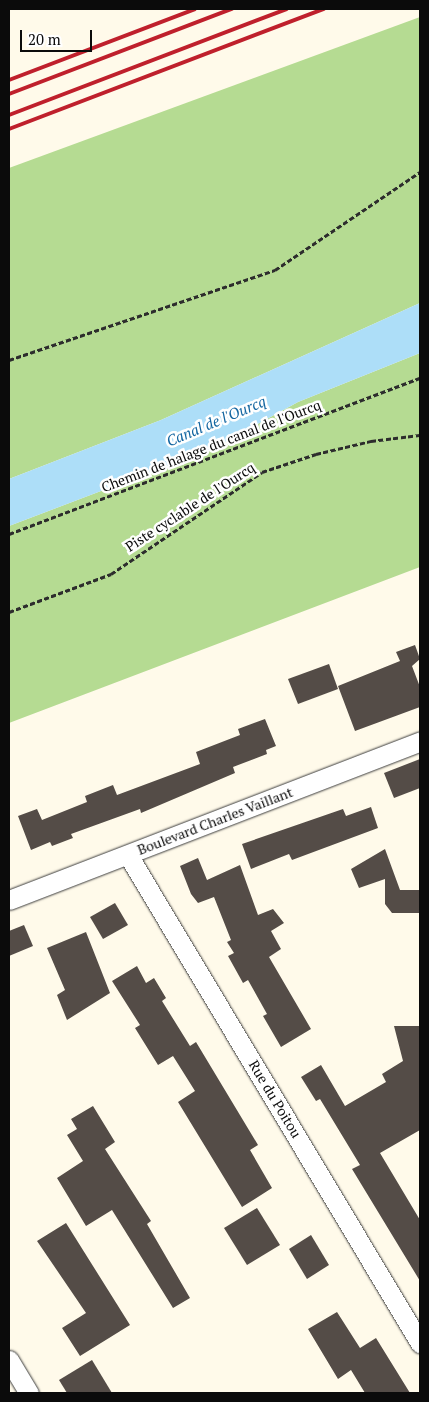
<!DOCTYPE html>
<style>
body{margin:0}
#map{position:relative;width:429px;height:1402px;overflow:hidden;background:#fffaea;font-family:"PT Serif",serif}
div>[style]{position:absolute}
.forest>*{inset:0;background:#b5db92}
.water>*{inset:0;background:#addef8}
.building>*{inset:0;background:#544c47}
.path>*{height:3px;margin-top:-1.5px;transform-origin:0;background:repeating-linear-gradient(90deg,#2d2d2d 0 5px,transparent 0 7.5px)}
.roads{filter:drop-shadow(0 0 1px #3e3e3e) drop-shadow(0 0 1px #3e3e3e)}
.street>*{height:19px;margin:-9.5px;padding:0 9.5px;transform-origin:9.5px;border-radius:9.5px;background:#fff}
.rail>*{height:4px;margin:-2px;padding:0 2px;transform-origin:2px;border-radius:2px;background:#bf202c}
span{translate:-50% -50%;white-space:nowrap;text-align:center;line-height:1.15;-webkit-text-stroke:5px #fff;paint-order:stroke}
.street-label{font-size:14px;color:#0b0b0b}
.water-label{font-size:15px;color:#1265a0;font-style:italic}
.frame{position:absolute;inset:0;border:10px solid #0b0b0b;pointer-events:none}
.scale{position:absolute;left:20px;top:30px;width:72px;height:22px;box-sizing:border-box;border:2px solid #0b0b0b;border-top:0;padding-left:6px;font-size:15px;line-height:18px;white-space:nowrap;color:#0b0b0b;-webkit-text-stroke:4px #fff;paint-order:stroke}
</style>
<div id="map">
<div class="forest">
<i style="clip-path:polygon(420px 17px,420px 303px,161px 420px,9px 479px,9px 168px)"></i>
<i style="clip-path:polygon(420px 353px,420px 567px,9px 723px,9px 526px,214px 448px,298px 402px)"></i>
</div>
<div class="water">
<i style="clip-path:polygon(420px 303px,420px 353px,298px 402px,214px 448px,9px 526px,9px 479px,161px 420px)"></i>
</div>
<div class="building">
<i style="clip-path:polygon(415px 645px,420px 659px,412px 666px,420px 687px,420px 707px,355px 731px,338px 686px,400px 661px,396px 652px)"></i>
<i style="clip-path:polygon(329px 664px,338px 689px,298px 704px,288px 679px)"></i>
<i style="clip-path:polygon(265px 719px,276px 746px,266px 750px,267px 754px,233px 767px,235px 773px,141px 813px,140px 809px,71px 834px,73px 838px,52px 846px,50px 842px,31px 850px,18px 816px,37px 809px,42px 820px,87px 802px,85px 796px,113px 785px,117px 795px,200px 764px,196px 752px,240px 735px,238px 729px)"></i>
<i style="clip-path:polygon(420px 759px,420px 788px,394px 798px,384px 773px)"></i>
<i style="clip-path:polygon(371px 807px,378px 828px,292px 860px,289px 854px,251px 869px,242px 844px,343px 809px,346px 816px)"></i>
<i style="clip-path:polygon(385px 849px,400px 890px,420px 890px,420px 913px,392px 913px,385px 904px,385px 879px,359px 888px,351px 869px)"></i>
<i style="clip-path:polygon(198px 858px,207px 880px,240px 865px,258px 915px,273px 909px,284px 923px,271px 931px,281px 949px,269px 957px,311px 1029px,281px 1047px,263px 1016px,267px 1014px,248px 980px,243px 983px,228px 956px,234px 953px,227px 942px,231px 940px,214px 897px,198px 903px,191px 894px,180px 866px)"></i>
<i style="clip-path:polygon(115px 903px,128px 925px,103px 939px,90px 917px)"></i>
<i style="clip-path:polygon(24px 925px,33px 946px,9px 956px,9px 931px)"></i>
<i style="clip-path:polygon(86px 932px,110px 993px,67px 1020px,57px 995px,65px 990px,47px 948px)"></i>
<i style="clip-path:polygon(137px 966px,146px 983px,154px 978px,166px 998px,162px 1001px,190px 1046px,196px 1042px,258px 1145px,250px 1150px,272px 1188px,242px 1207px,178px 1102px,195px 1091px,173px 1056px,158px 1065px,135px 1028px,140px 1025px,112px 981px)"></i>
<i style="clip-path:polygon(394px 1026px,420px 1026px,420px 1130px,380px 1153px,420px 1220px,420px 1281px,352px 1169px,360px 1165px,320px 1099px,316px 1101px,301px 1077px,321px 1065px,345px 1106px,386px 1082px,382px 1074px,403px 1061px)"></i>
<i style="clip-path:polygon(93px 1106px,115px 1142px,105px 1149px,151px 1221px,147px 1224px,190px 1298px,173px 1308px,112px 1210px,86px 1226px,57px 1178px,83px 1161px,67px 1135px,77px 1129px,71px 1119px)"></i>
<i style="clip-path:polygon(257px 1208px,280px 1245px,247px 1265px,224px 1228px)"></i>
<i style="clip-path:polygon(66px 1223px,130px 1325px,80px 1356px,62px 1328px,86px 1313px,37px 1241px)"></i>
<i style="clip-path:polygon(311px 1235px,329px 1265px,307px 1279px,289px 1249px)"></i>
<i style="clip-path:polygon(337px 1312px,360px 1348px,376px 1338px,410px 1393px,365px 1393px,351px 1370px,338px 1379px,308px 1329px)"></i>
<i style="clip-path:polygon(92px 1360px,112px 1393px,67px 1393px,59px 1380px)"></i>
</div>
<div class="path">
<i style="left:9px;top:360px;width:281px;rotate:-18.7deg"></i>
<i style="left:275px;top:270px;width:175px;rotate:-34.1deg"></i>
<i style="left:9px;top:534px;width:440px;rotate:-20.8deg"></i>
<i style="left:9px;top:612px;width:109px;rotate:-20.4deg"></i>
<i style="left:111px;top:574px;width:182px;rotate:-34deg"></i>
<i style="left:262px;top:472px;width:57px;rotate:-18.4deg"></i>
<i style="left:316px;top:454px;width:57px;rotate:-13.3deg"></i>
<i style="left:371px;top:441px;width:49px;rotate:-7deg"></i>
</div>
<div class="roads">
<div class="street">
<i style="left:128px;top:855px;width:569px;rotate:59.11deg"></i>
<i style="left:9px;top:900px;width:441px;rotate:-21.1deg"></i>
<i style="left:9px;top:1360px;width:39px;rotate:59deg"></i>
</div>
</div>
<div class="rail">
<i style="left:9px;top:80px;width:199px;rotate:-20.9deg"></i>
<i style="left:9px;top:94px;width:239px;rotate:-20.9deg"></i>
<i style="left:9px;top:115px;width:297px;rotate:-20.9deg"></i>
<i style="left:9px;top:129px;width:337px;rotate:-20.9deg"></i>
</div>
<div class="street-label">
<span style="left:211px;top:446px;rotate:-21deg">Chemin de halage du canal de l'Ourcq</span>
<span style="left:190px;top:507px;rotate:-33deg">Piste cyclable de l'Ourcq</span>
<span style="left:215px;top:821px;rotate:-21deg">Boulevard Charles Vaillant</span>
<span style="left:275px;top:1099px;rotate:59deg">Rue du Poitou</span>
</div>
<div class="water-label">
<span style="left:216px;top:421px;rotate:-23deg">Canal de l'Ourcq</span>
</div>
<div class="frame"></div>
<div class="scale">20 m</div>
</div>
